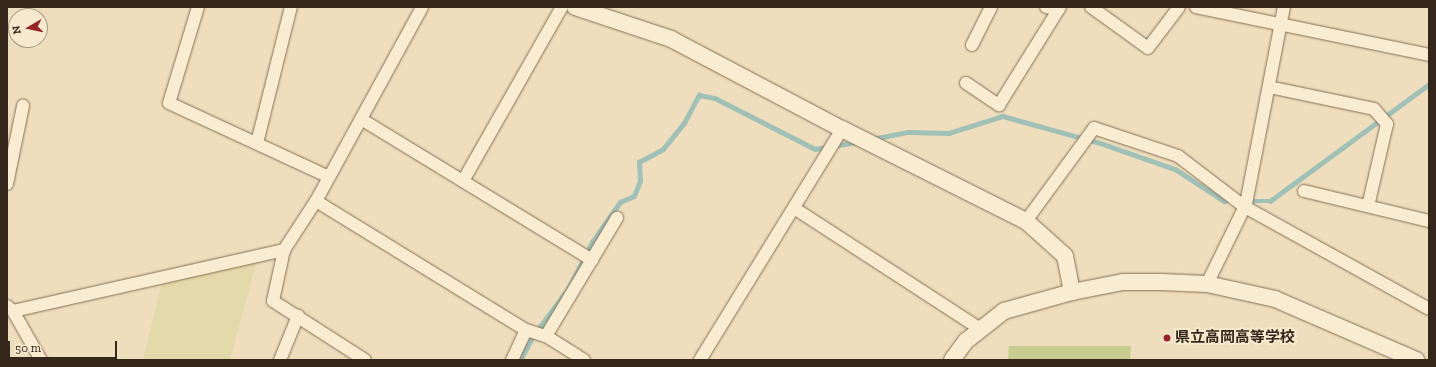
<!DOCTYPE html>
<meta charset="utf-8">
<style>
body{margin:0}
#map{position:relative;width:1436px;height:367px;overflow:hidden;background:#eedebd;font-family:"Zilla Slab","Noto Sans JP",serif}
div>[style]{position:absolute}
.farmland>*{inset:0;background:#e4d9aa}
.green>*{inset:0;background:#c7cc91}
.stream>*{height:4.5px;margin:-2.25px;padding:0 2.25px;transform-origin:2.25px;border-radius:2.25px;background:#a1c0b6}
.roads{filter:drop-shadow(0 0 1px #876f56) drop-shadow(0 0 1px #876f56)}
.street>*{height:12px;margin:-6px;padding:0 6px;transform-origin:6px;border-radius:6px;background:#f9ecd0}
.secondary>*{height:16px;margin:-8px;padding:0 8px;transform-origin:8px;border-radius:8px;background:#f9ecd0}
.dots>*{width:11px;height:11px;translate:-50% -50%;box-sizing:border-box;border:2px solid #f6e9cd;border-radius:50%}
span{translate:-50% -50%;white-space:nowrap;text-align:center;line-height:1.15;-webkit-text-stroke:4px #f6e9cd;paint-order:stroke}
.poi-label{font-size:15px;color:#35271b;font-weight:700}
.left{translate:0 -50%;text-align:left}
.frame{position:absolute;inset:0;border:8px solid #35271b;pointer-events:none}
.north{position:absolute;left:8px;top:8px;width:40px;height:40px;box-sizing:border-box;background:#f6e9cd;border:1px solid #a99b86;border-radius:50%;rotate:261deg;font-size:11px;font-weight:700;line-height:16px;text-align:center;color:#35271b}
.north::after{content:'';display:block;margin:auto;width:14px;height:18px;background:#972528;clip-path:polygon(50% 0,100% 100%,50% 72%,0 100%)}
.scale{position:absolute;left:8px;top:341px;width:109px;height:18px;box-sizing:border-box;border:2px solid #35271b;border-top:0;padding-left:5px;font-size:12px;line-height:14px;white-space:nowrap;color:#35271b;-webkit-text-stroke:3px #f6e9cd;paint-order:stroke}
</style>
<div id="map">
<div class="farmland">
<i style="clip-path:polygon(259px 253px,230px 360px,143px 360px,164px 273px)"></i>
</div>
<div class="green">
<i style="clip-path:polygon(1009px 346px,1131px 346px,1130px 360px,1008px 360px)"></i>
</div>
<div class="stream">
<i style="left:872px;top:139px;width:38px;rotate:-11deg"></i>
<i style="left:909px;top:132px;width:40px;rotate:1.4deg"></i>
<i style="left:949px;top:133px;width:57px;rotate:-17.5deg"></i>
<i style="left:1003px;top:116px;width:98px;rotate:15.5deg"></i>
<i style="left:1097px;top:142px;width:83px;rotate:19.1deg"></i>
<i style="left:1175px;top:169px;width:59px;rotate:33.1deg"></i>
<i style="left:1224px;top:201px;width:8px"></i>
<i style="left:1247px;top:201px;width:23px"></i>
<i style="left:1270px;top:201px;width:197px;rotate:-36.3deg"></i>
<i style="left:520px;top:360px;width:31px;rotate:-61deg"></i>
<i style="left:535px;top:333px;width:55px;rotate:-53.1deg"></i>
<i style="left:568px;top:289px;width:53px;rotate:-62.9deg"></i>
<i style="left:592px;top:242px;width:49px;rotate:-55deg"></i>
<i style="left:620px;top:202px;width:15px;rotate:-23deg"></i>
<i style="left:634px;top:196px;width:16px;rotate:-68deg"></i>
<i style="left:640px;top:181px;width:19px;rotate:-93deg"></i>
<i style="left:639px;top:162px;width:27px;rotate:-28deg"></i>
<i style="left:663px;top:149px;width:33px;rotate:-51deg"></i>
<i style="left:684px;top:123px;width:32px;rotate:-62deg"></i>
<i style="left:699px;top:95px;width:16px;rotate:11deg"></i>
<i style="left:715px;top:98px;width:112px;rotate:27deg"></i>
<i style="left:815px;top:149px;width:43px;rotate:-9.5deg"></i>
</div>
<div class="roads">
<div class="street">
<i style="left:198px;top:7px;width:100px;rotate:106.8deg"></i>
<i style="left:169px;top:103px;width:176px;rotate:24.8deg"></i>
<i style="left:1046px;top:7px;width:13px;rotate:9deg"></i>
<i style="left:1091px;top:7px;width:70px;rotate:35.7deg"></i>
<i style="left:1148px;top:48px;width:51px;rotate:-52.9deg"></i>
<i style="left:1196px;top:7px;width:238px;rotate:11.6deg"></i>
<i style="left:972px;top:45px;width:42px;rotate:-63.4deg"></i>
<i style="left:966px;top:83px;width:40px;rotate:34deg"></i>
<i style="left:999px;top:105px;width:115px;rotate:-58.1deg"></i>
<i style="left:1269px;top:87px;width:107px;rotate:11.8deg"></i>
<i style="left:1374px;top:109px;width:20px;rotate:49deg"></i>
<i style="left:1387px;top:124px;width:84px;rotate:103deg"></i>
<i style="left:361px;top:119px;width:271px;rotate:31.4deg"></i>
<i style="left:257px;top:143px;width:140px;rotate:-76deg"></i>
<i style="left:463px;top:181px;width:200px;rotate:-60.4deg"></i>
<i style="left:7px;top:184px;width:80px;rotate:-78.4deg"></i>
<i style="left:1304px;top:191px;width:129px;rotate:13.5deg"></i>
<i style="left:316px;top:201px;width:246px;rotate:31.6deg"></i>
<i style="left:526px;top:330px;width:21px;rotate:17deg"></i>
<i style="left:546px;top:336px;width:45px;rotate:32.3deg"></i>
<i style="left:794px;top:208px;width:221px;rotate:33deg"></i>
<i style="left:1026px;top:221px;width:115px;rotate:-53.8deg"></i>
<i style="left:1094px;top:128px;width:89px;rotate:18.4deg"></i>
<i style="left:1178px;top:156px;width:84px;rotate:37.3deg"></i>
<i style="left:1245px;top:207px;width:210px;rotate:29deg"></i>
<i style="left:284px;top:250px;width:52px;rotate:102.2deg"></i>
<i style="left:273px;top:301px;width:109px;rotate:32.7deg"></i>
<i style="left:1207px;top:284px;width:89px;rotate:-64deg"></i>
<i style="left:1246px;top:204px;width:201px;rotate:-79.1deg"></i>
<i style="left:7px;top:306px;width:8px;rotate:40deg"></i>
<i style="left:13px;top:311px;width:278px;rotate:-12.7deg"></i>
<i style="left:284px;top:250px;width:59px;rotate:-56.9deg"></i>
<i style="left:316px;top:201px;width:221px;rotate:-61.3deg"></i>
<i style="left:13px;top:311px;width:56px;rotate:60.3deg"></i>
<i style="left:546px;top:336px;width:138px;rotate:-59deg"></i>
<i style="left:280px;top:360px;width:48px;rotate:-67.8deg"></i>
<i style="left:512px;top:360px;width:33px;rotate:-65deg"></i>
<i style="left:700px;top:360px;width:271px;rotate:-58.4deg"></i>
</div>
<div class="secondary">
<i style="left:575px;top:7px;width:101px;rotate:18.4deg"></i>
<i style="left:671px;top:39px;width:193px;rotate:27.8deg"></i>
<i style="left:842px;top:129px;width:206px;rotate:26.6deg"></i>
<i style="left:1026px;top:221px;width:52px;rotate:41.9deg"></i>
<i style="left:1065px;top:256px;width:37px;rotate:79deg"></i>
<i style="left:952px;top:360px;width:24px;rotate:-54deg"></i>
<i style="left:966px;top:341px;width:48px;rotate:-38.3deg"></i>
<i style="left:1004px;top:311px;width:71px;rotate:-15.6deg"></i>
<i style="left:1072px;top:292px;width:52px;rotate:-11.1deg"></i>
<i style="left:1123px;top:282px;width:38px"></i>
<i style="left:1161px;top:282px;width:46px;rotate:2.5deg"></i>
<i style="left:1207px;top:284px;width:70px;rotate:12.4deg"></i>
<i style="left:1275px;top:299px;width:154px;rotate:23.4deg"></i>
</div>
</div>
<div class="dots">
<i style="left:1167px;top:338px;background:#972528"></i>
</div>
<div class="poi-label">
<span class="left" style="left:1175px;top:338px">県立高岡高等学校</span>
</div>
<div class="frame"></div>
<div class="north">N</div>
<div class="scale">50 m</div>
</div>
